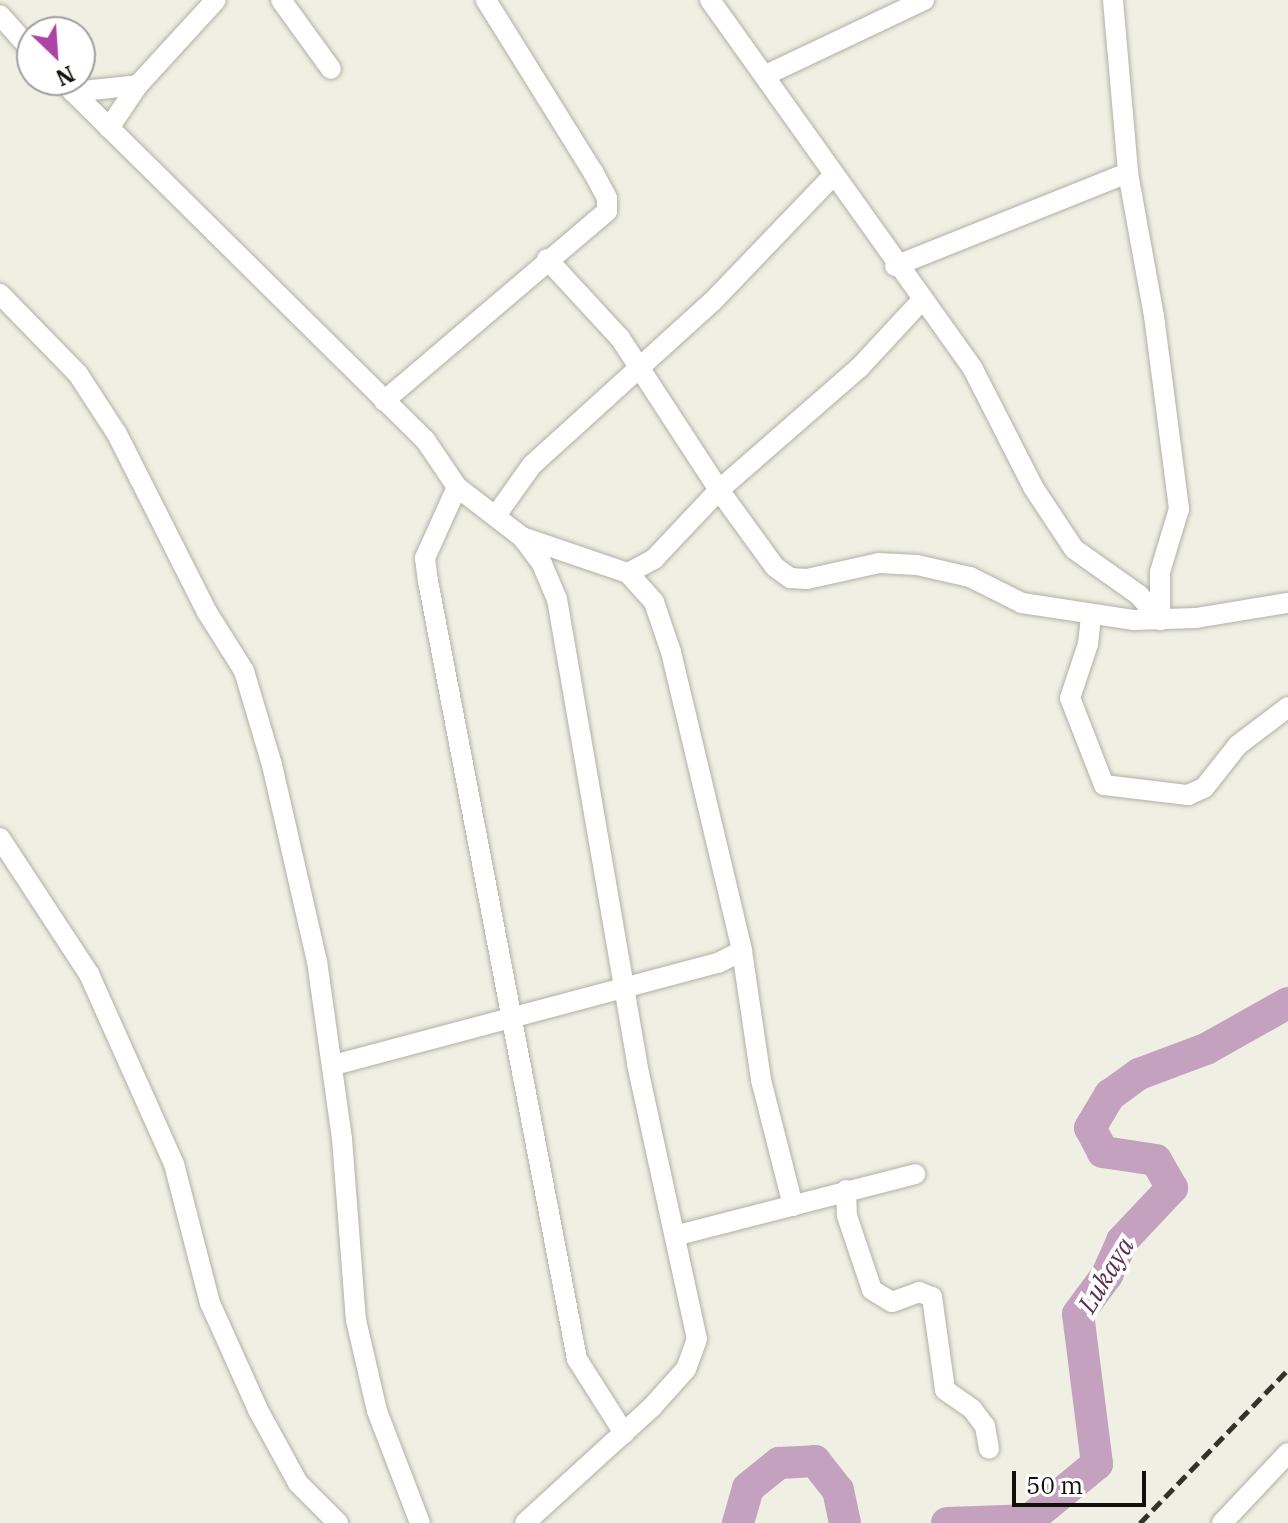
<!DOCTYPE html>
<style>
body{margin:0}
#map{position:relative;width:1288px;height:1523px;overflow:hidden;background:#efefe3;font-family:"IBM Plex Serif",serif}
div>[style]{position:absolute}
.river>*{height:32px;margin:-16px;padding:0 16px;transform-origin:16px;border-radius:16px;background:#c4a2bf}
.roads{filter:drop-shadow(0 0 2px #b0b0a5) drop-shadow(0 0 2px #b0b0a5)}
.minor>*{height:20px;margin:-10px;padding:0 10px;transform-origin:10px;border-radius:10px;background:#fff}
.rail>*{height:5px;margin-top:-2.5px;transform-origin:0;background:repeating-linear-gradient(90deg,#33332d 0 12px,transparent 0 18px)}
span{translate:-50% -50%;white-space:nowrap;text-align:center;line-height:1.15;-webkit-text-stroke:8px #fff;paint-order:stroke}
.water-label{font-size:26px;color:#592d55;font-style:italic}
.north{position:absolute;left:16px;top:16px;width:80px;height:80px;box-sizing:border-box;background:#fff;border:2px solid #a0a09e;border-radius:50%;rotate:155deg;font-size:22px;font-weight:700;line-height:32px;text-align:center;color:#11110c}
.north::after{content:'';display:block;margin:auto;width:28px;height:36px;background:#ad43a4;clip-path:polygon(50% 0,100% 100%,50% 72%,0 100%)}
.scale{position:absolute;left:1012px;top:1471px;width:134px;height:36px;box-sizing:border-box;border:4px solid #11110c;border-top:0;padding-left:10px;font-size:24px;line-height:28px;white-space:nowrap;color:#11110c;-webkit-text-stroke:6px #fff;paint-order:stroke}
</style>
<div id="map">
<div class="river">
<i style="left:738px;top:1523px;width:36px;rotate:-74deg"></i>
<i style="left:748px;top:1488px;width:40px;rotate:-39deg"></i>
<i style="left:779px;top:1463px;width:36px;rotate:-3deg"></i>
<i style="left:815px;top:1461px;width:37px;rotate:52deg"></i>
<i style="left:838px;top:1490px;width:34px;rotate:78deg"></i>
<i style="left:947px;top:1523px;width:82px;rotate:-2.1deg"></i>
<i style="left:1029px;top:1520px;width:88px;rotate:-39.5deg"></i>
<i style="left:1097px;top:1464px;width:151px;rotate:-97.2deg"></i>
<i style="left:1078px;top:1314px;width:49px;rotate:-53.4deg"></i>
<i style="left:1107px;top:1275px;width:37px;rotate:-66deg"></i>
<i style="left:1122px;top:1241px;width:73px;rotate:-46.7deg"></i>
<i style="left:1172px;top:1188px;width:32px;rotate:-120deg"></i>
<i style="left:1156px;top:1160px;width:54px;rotate:-171.4deg"></i>
<i style="left:1103px;top:1152px;width:27px;rotate:-118deg"></i>
<i style="left:1090px;top:1128px;width:39px;rotate:-59deg"></i>
<i style="left:1110px;top:1095px;width:36px;rotate:-36deg"></i>
<i style="left:1139px;top:1074px;width:72px;rotate:-20.5deg"></i>
<i style="left:1206px;top:1049px;width:94px;rotate:-29.3deg"></i>
</div>
<div class="roads">
<div class="minor">
<i style="left:281px;top:0;width:85px;rotate:54.1deg"></i>
<i style="left:710px;top:0;width:453px;rotate:54.5deg"></i>
<i style="left:973px;top:369px;width:132px;rotate:63deg"></i>
<i style="left:1033px;top:487px;width:74px;rotate:56.5deg"></i>
<i style="left:1074px;top:549px;width:80px;rotate:35.3deg"></i>
<i style="left:1139px;top:595px;width:33px;rotate:50deg"></i>
<i style="left:1113px;top:0;width:174px;rotate:85deg"></i>
<i style="left:1128px;top:173px;width:145px;rotate:79.7deg"></i>
<i style="left:1154px;top:316px;width:195px;rotate:82.6deg"></i>
<i style="left:1179px;top:509px;width:66px;rotate:106.8deg"></i>
<i style="left:1160px;top:572px;width:48px;rotate:90deg"></i>
<i style="left:0;top:15px;width:48px;rotate:48.4deg"></i>
<i style="left:766px;top:75px;width:175px;rotate:-25.4deg"></i>
<i style="left:61px;top:80px;width:513px;rotate:44.68deg"></i>
<i style="left:426px;top:441px;width:55px;rotate:56deg"></i>
<i style="left:457px;top:487px;width:82px;rotate:37.6deg"></i>
<i style="left:522px;top:537px;width:34px;rotate:53deg"></i>
<i style="left:542px;top:564px;width:38px;rotate:67deg"></i>
<i style="left:557px;top:599px;width:472px;rotate:80.2deg"></i>
<i style="left:637px;top:1064px;width:281px;rotate:77.7deg"></i>
<i style="left:697px;top:1339px;width:32px;rotate:110deg"></i>
<i style="left:686px;top:1369px;width:51px;rotate:131.8deg"></i>
<i style="left:652px;top:1407px;width:172px;rotate:137.6deg"></i>
<i style="left:73px;top:92px;width:65px;rotate:-6.1deg"></i>
<i style="left:109px;top:128px;width:52px;rotate:-56deg"></i>
<i style="left:138px;top:85px;width:115px;rotate:-47.5deg"></i>
<i style="left:547px;top:259px;width:108px;rotate:47.3deg"></i>
<i style="left:620px;top:338px;width:181px;rotate:56.9deg"></i>
<i style="left:719px;top:490px;width:95px;rotate:54deg"></i>
<i style="left:775px;top:567px;width:19px;rotate:36deg"></i>
<i style="left:790px;top:578px;width:17px;rotate:3deg"></i>
<i style="left:807px;top:579px;width:74px;rotate:-12.5deg"></i>
<i style="left:879px;top:563px;width:38px;rotate:3deg"></i>
<i style="left:917px;top:565px;width:54px;rotate:12.8deg"></i>
<i style="left:970px;top:577px;width:58px;rotate:26.6deg"></i>
<i style="left:1022px;top:603px;width:112px;rotate:8.7deg"></i>
<i style="left:1133px;top:620px;width:63px;rotate:-1.8deg"></i>
<i style="left:1196px;top:618px;width:93px;rotate:-9.3deg"></i>
<i style="left:895px;top:266px;width:251px;rotate:-21.8deg"></i>
<i style="left:0;top:294px;width:112px;rotate:45.7deg"></i>
<i style="left:78px;top:374px;width:72px;rotate:57deg"></i>
<i style="left:117px;top:434px;width:199px;rotate:63.2deg"></i>
<i style="left:207px;top:612px;width:70px;rotate:57.9deg"></i>
<i style="left:244px;top:671px;width:98px;rotate:73.4deg"></i>
<i style="left:272px;top:765px;width:201px;rotate:77.1deg"></i>
<i style="left:317px;top:961px;width:180px;rotate:82deg"></i>
<i style="left:342px;top:1139px;width:182px;rotate:85.6deg"></i>
<i style="left:356px;top:1320px;width:93px;rotate:77deg"></i>
<i style="left:377px;top:1411px;width:120px;rotate:69deg"></i>
<i style="left:384px;top:401px;width:293px;rotate:-40.4deg"></i>
<i style="left:607px;top:211px;width:13px;rotate:-90deg"></i>
<i style="left:607px;top:198px;width:30px;rotate:-118deg"></i>
<i style="left:593px;top:172px;width:203px;rotate:-121.9deg"></i>
<i style="left:457px;top:487px;width:78px;rotate:114.3deg"></i>
<i style="left:425px;top:558px;width:23px;rotate:83deg"></i>
<i style="left:428px;top:581px;width:792px;rotate:79.16deg"></i>
<i style="left:577px;top:1359px;width:88px;rotate:57.6deg"></i>
<i style="left:497px;top:514px;width:60px;rotate:-54.5deg"></i>
<i style="left:532px;top:465px;width:243px;rotate:-42.2deg"></i>
<i style="left:712px;top:302px;width:173px;rotate:-46.2deg"></i>
<i style="left:522px;top:537px;width:112px;rotate:18.8deg"></i>
<i style="left:628px;top:573px;width:30px;rotate:-28deg"></i>
<i style="left:654px;top:559px;width:95px;rotate:-46.7deg"></i>
<i style="left:719px;top:490px;width:186px;rotate:-41.1deg"></i>
<i style="left:859px;top:368px;width:93px;rotate:-47.2deg"></i>
<i style="left:628px;top:573px;width:39px;rotate:48deg"></i>
<i style="left:654px;top:602px;width:53px;rotate:71.2deg"></i>
<i style="left:671px;top:652px;width:307px;rotate:76.6deg"></i>
<i style="left:742px;top:951px;width:130px;rotate:81.6deg"></i>
<i style="left:761px;top:1080px;width:130px;rotate:75.7deg"></i>
<i style="left:1091px;top:616px;width:28px;rotate:96deg"></i>
<i style="left:1088px;top:644px;width:57px;rotate:108.4deg"></i>
<i style="left:1070px;top:698px;width:93px;rotate:68.7deg"></i>
<i style="left:1104px;top:785px;width:85px;rotate:6.8deg"></i>
<i style="left:1188px;top:795px;width:17px;rotate:-24deg"></i>
<i style="left:1204px;top:788px;width:55px;rotate:-51.7deg"></i>
<i style="left:1238px;top:745px;width:63px;rotate:-37.2deg"></i>
<i style="left:0;top:838px;width:163px;rotate:56.8deg"></i>
<i style="left:89px;top:974px;width:208px;rotate:65.9deg"></i>
<i style="left:174px;top:1164px;width:144px;rotate:75.5deg"></i>
<i style="left:210px;top:1303px;width:117px;rotate:65.8deg"></i>
<i style="left:258px;top:1410px;width:83px;rotate:61.3deg"></i>
<i style="left:298px;top:1483px;width:57px;rotate:45deg"></i>
<i style="left:334px;top:1065px;width:397px;rotate:-14.9deg"></i>
<i style="left:718px;top:963px;width:27px;rotate:-27deg"></i>
<i style="left:846px;top:1190px;width:26px;rotate:88deg"></i>
<i style="left:847px;top:1216px;width:78px;rotate:71.3deg"></i>
<i style="left:872px;top:1290px;width:23px;rotate:31deg"></i>
<i style="left:892px;top:1302px;width:29px;rotate:-20deg"></i>
<i style="left:919px;top:1292px;width:14px;rotate:21deg"></i>
<i style="left:932px;top:1297px;width:94px;rotate:82deg"></i>
<i style="left:945px;top:1390px;width:33px;rotate:35deg"></i>
<i style="left:972px;top:1409px;width:21px;rotate:53deg"></i>
<i style="left:985px;top:1426px;width:23px;rotate:80deg"></i>
<i style="left:678px;top:1235px;width:245px;rotate:-14.4deg"></i>
<i style="left:1222px;top:1523px;width:96px;rotate:-46.7deg"></i>
</div>
</div>
<div class="rail">
<i style="left:1140px;top:1523px;width:213px;rotate:-46deg"></i>
</div>
<div class="water-label">
<span style="left:1106px;top:1275px;rotate:-59deg">Lukaya</span>
</div>
<div class="north">N</div>
<div class="scale">50 m</div>
</div>
